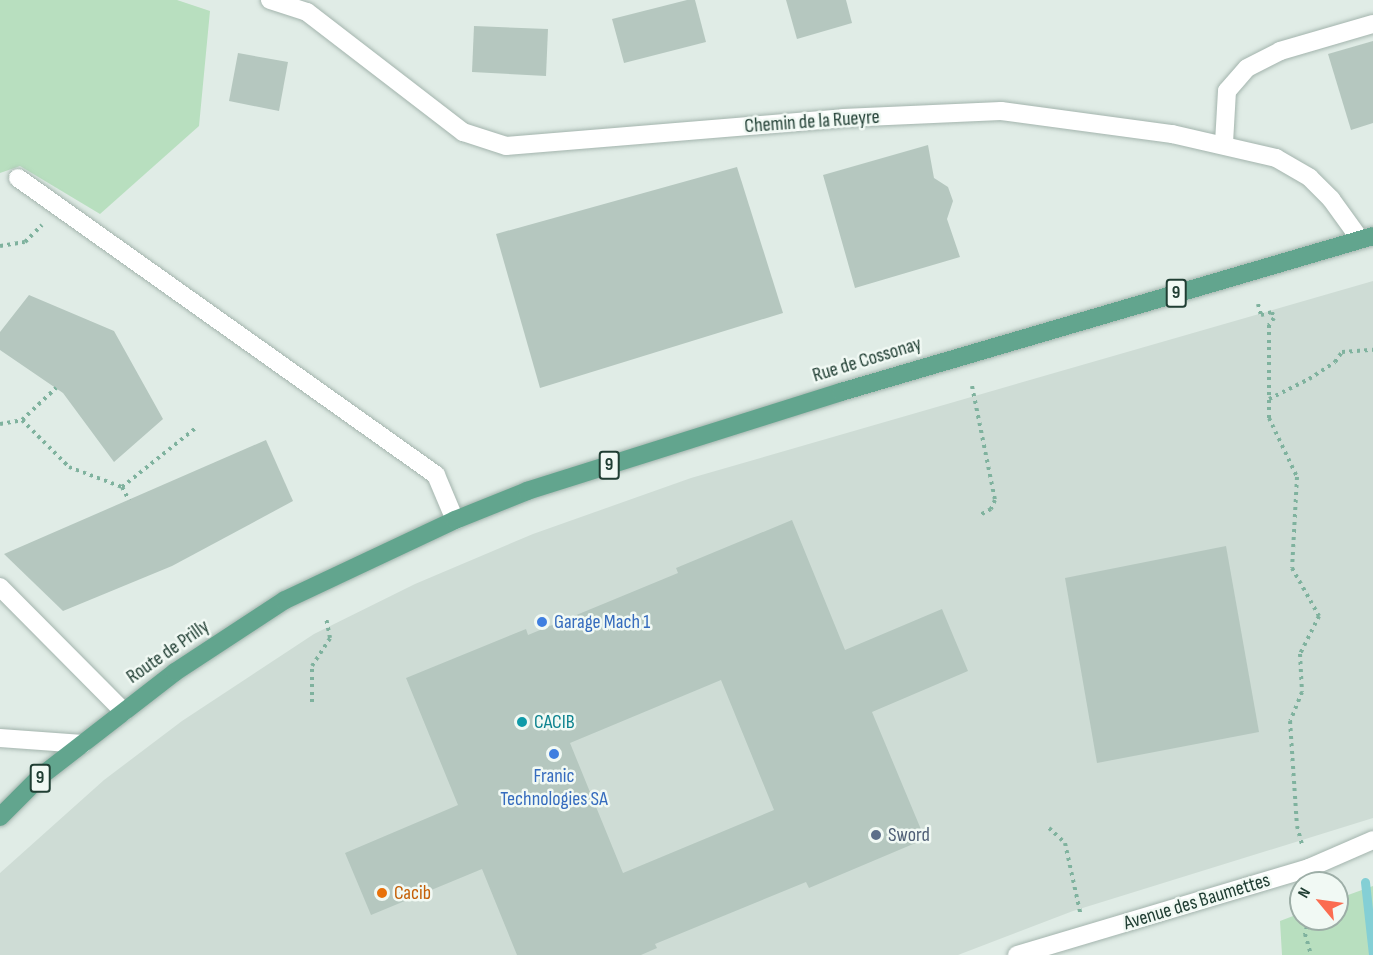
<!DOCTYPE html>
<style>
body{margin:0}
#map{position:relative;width:1373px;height:955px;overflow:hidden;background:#e0ece6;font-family:"Sofia Sans Condensed",sans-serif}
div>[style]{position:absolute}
.built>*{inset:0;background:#cedcd5}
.green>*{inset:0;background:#b8dfbf}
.stream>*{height:9px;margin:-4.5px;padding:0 4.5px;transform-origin:4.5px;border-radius:4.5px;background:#84cfd5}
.building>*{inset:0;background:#b5c7bf}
.path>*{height:4px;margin-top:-2px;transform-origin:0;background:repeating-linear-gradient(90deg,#7fb29e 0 3px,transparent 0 7.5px)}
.roads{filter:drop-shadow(0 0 2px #a3b4ad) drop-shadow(0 0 2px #a3b4ad)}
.minor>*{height:18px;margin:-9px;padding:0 9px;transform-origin:9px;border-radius:9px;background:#fff}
.major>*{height:18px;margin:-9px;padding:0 9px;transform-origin:9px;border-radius:9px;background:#62a58e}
.dots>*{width:16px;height:16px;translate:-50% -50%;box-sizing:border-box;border:3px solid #f1f9f4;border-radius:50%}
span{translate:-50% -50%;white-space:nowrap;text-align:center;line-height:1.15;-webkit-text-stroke:5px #f1f9f4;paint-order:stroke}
.shield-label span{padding:2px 4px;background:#f1f9f4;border:2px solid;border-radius:4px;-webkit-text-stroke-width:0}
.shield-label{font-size:18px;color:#203e33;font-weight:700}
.street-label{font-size:20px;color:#203e33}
.shop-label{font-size:20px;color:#366cbe}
.left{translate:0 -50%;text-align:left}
.culture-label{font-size:20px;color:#0d838f}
.service-label{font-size:20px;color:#4e5e75}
.food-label{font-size:20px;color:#c56008}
.north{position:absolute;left:1289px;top:871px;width:60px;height:60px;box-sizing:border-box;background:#f1f9f4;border:2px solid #9daea7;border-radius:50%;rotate:299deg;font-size:16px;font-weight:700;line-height:24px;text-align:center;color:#203e33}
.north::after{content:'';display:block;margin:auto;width:21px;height:27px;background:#fb6c50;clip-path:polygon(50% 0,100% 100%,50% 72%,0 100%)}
</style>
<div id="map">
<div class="built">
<i style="clip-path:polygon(1373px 281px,1373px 818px,1073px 911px,958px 955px,0 955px,0 873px,104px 780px,182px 721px,314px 634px,415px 584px,533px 534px,691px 478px)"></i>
</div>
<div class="green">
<i style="clip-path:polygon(0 0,177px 0,210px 11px,199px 126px,100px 214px,20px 166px,0 173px)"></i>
<i style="clip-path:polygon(1373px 886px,1373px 955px,1282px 955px,1280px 921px,1301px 913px,1301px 919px,1337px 919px,1337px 899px)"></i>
</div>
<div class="stream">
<i style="left:1365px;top:882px;width:73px;rotate:83.7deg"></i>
</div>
<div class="building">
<i style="clip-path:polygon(687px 0,695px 0,706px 42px,624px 63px,612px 19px)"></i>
<i style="clip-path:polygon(786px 0,846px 0,852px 23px,797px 39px)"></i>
<i style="clip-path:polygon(474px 26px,548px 29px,546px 76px,472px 72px)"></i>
<i style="clip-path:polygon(1373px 41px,1373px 123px,1351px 130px,1328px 54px)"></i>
<i style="clip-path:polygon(238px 53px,288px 62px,279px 111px,229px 101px)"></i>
<i style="clip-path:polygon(928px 145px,934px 178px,948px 187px,953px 201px,947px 219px,960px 257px,855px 288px,823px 175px)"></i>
<i style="clip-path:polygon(737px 167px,783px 313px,540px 388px,496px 234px)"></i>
<i style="clip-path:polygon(29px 295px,114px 331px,163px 419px,114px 462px,63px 393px,0 350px,0 332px)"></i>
<i style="clip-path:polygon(266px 440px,293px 501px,172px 566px,63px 611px,4px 554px)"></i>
<i style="clip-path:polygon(evenodd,792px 520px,845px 650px,942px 609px,968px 671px,872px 712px,925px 839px,809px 888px,806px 882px,655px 944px,657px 948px,641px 955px,517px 955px,482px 869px,371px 915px,345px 853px,458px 805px,406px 678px,526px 629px,528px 635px,678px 573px,676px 568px,792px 520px,721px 680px,774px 810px,623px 873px,570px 743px,721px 680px)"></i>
<i style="clip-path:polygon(1226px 546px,1259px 732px,1097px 763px,1065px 578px)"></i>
</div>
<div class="path">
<i style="left:0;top:246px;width:25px;rotate:-9deg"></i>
<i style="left:25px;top:242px;width:24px;rotate:-45deg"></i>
<i style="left:1258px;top:304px;width:11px;rotate:75deg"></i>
<i style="left:1261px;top:315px;width:11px;rotate:-15deg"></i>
<i style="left:1272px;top:312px;width:6px;rotate:72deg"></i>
<i style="left:1274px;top:318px;width:9px;rotate:126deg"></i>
<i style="left:1269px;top:325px;width:93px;rotate:90deg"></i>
<i style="left:1269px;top:418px;width:65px;rotate:64.6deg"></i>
<i style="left:1297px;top:477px;width:91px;rotate:93.1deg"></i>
<i style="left:1292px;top:568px;width:55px;rotate:60.6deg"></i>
<i style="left:1319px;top:616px;width:42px;rotate:116.6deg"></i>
<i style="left:1300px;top:654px;width:38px;rotate:87deg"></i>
<i style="left:1302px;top:692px;width:31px;rotate:112deg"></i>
<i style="left:1290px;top:721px;width:105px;rotate:86.2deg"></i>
<i style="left:1297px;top:826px;width:20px;rotate:75deg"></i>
<i style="left:972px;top:386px;width:116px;rotate:78.6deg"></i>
<i style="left:995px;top:500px;width:10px;rotate:114deg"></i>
<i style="left:991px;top:509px;width:13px;rotate:151deg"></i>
<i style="left:1269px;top:399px;width:45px;rotate:-26.6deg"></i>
<i style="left:1309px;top:379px;width:31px;rotate:-33deg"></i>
<i style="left:1335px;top:362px;width:12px;rotate:-55deg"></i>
<i style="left:1342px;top:352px;width:31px;rotate:-4deg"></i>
<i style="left:22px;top:420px;width:47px;rotate:-43.3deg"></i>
<i style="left:0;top:424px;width:22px;rotate:-10deg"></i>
<i style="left:22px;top:420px;width:66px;rotate:45deg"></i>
<i style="left:69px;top:467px;width:57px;rotate:20.7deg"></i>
<i style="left:122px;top:487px;width:96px;rotate:-38.7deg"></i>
<i style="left:122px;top:487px;width:15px;rotate:62deg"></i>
<i style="left:312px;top:702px;width:36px;rotate:-90deg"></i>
<i style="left:312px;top:666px;width:33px;rotate:-57deg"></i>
<i style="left:330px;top:638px;width:20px;rotate:-101deg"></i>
<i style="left:1049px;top:828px;width:22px;rotate:43deg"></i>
<i style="left:1065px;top:843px;width:71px;rotate:77.7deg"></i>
<i style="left:1309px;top:919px;width:16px;rotate:105deg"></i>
<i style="left:1305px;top:934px;width:22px;rotate:74deg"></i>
</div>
<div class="roads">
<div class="minor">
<i style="left:270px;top:0;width:39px;rotate:18deg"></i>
<i style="left:307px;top:12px;width:197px;rotate:37.6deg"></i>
<i style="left:463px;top:132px;width:45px;rotate:18deg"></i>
<i style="left:506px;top:146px;width:338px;rotate:-4.7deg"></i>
<i style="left:843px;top:118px;width:158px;rotate:-2.5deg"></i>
<i style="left:1001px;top:111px;width:173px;rotate:7.7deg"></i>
<i style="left:1172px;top:134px;width:107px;rotate:13deg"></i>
<i style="left:1276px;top:158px;width:39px;rotate:30deg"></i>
<i style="left:1310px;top:178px;width:30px;rotate:45deg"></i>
<i style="left:1331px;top:199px;width:49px;rotate:54.1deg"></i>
<i style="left:1224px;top:143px;width:52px;rotate:-86.7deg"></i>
<i style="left:1227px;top:91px;width:30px;rotate:-49deg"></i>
<i style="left:1247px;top:68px;width:37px;rotate:-27deg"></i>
<i style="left:1280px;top:51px;width:97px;rotate:-16.2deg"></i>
<i style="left:18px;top:178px;width:513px;rotate:35.39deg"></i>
<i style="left:436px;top:475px;width:49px;rotate:67.1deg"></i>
<i style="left:0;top:587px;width:176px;rotate:45.2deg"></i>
<i style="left:0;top:738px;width:83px;rotate:4.1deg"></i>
<i style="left:1017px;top:955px;width:305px;rotate:-16.6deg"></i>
<i style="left:1309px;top:868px;width:70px;rotate:-23.6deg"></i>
</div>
<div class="major">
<i style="left:0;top:817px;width:58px;rotate:-45deg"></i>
<i style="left:41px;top:776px;width:170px;rotate:-37.8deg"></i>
<i style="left:175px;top:672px;width:131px;rotate:-33.2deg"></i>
<i style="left:285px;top:600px;width:188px;rotate:-25.2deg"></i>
<i style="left:455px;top:520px;width:78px;rotate:-21.9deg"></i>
<i style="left:527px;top:491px;width:329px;rotate:-17.5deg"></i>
<i style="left:841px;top:392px;width:554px;rotate:-16.34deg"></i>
</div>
</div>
<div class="dots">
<i style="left:542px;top:622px;background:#3f7fe0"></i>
<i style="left:522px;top:722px;background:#0f9aa8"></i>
<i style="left:554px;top:754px;background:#3f7fe0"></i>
<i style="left:876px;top:835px;background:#5c6f8a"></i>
<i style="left:382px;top:893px;background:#e8710a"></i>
</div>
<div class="shield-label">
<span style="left:1176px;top:293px">9</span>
<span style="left:609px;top:465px">9</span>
<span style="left:40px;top:778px">9</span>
</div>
<div class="street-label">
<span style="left:812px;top:122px;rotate:-4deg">Chemin de la Rueyre</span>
<span style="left:867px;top:360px;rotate:-17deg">Rue de Cossonay</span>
<span style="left:168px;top:652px;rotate:-35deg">Route de Prilly</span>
<span style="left:1197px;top:902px;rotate:-17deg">Avenue des Baumettes</span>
</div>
<div class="shop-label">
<span class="left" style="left:554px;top:622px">Garage Mach 1</span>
<span style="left:554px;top:788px">Franic<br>Technologies SA</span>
</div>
<div class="culture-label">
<span class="left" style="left:534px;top:722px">CACIB</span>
</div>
<div class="service-label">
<span class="left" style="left:888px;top:835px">Sword</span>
</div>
<div class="food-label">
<span class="left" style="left:394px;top:893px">Cacib</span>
</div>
<div class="north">N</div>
</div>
